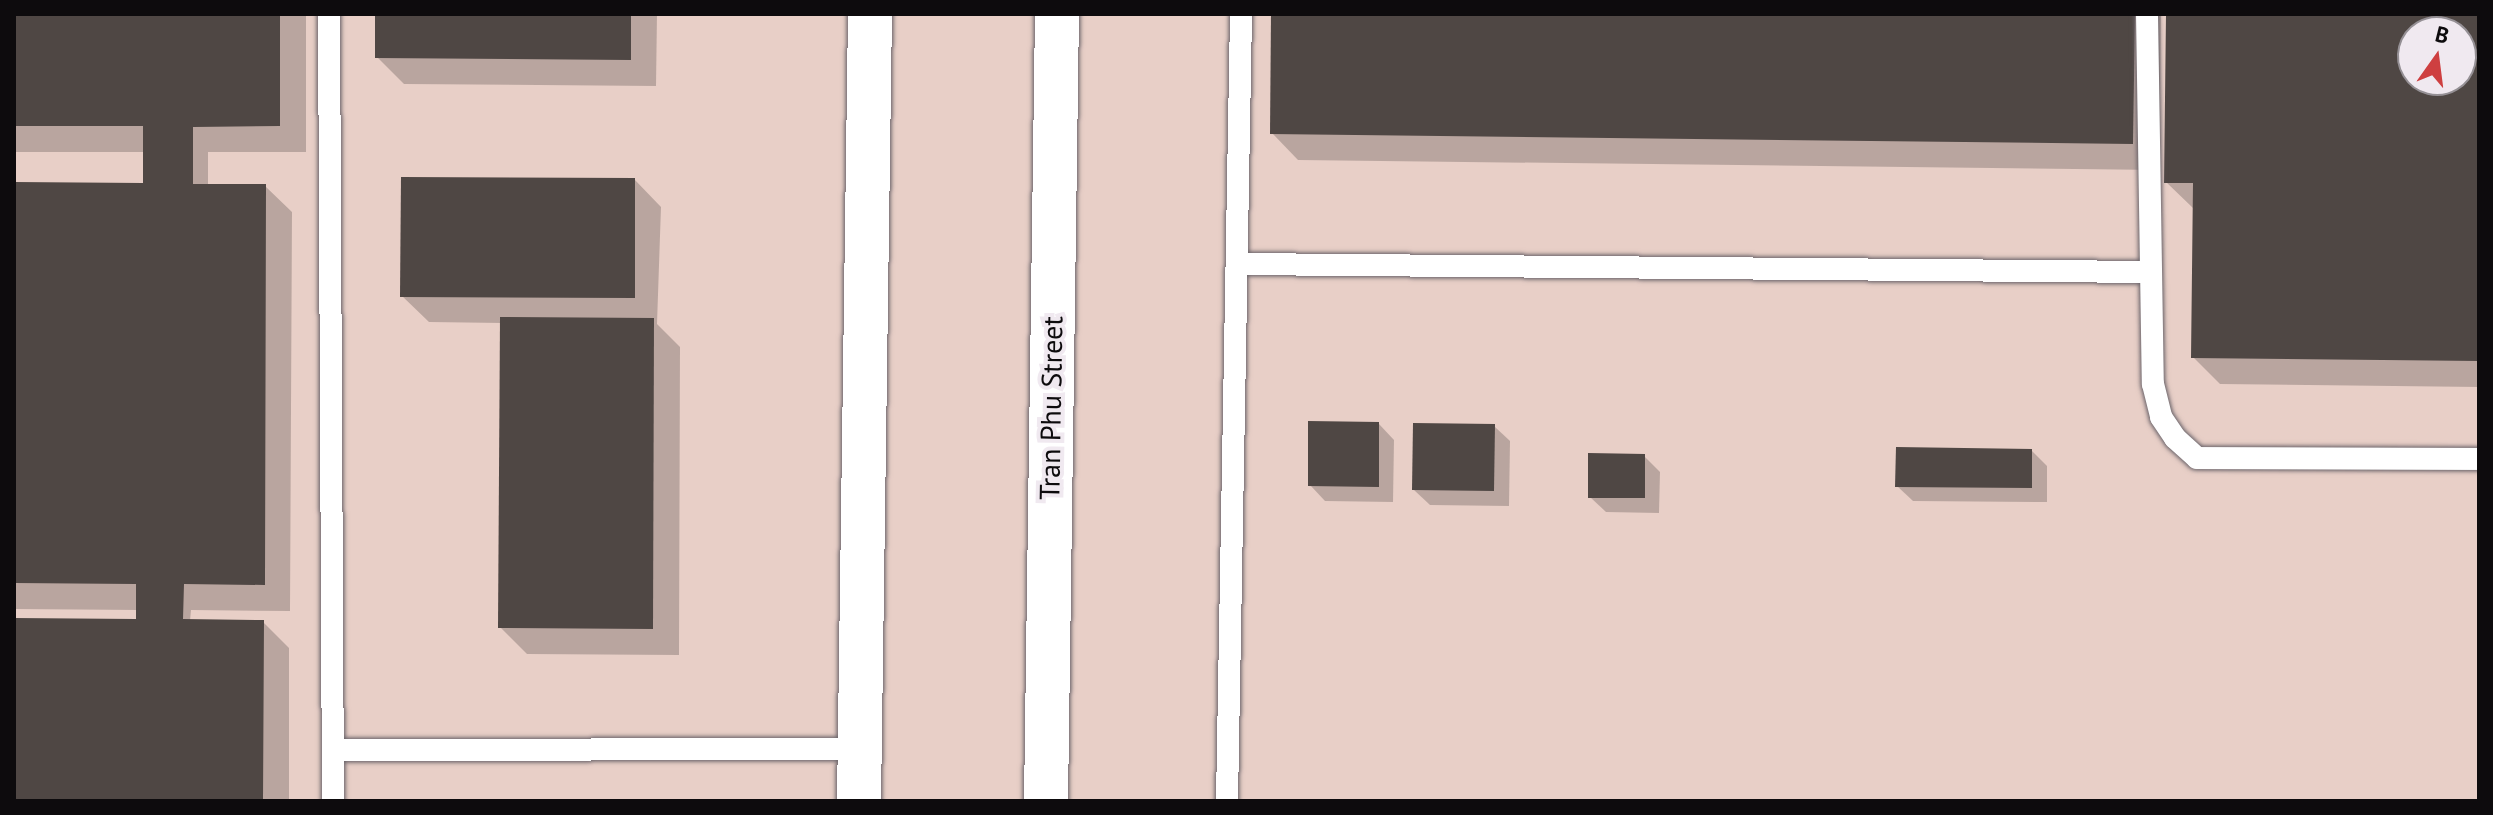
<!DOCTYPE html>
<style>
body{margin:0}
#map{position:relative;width:2493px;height:815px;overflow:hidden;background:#e3dce2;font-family:"PT Sans",sans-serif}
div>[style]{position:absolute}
.industrial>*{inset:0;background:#e8cfc7}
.shadow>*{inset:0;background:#0003}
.building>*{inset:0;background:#4f4744}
.roads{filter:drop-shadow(0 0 2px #6b646a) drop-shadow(0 0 2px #6b646a)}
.service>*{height:22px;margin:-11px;padding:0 11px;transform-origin:11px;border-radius:11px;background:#fff}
.secondary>*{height:44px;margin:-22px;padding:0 22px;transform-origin:22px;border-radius:22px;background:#fff}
span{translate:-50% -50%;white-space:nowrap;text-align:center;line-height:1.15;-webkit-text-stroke:8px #f0e9f0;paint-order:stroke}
.street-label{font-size:28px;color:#0d0b0d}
.frame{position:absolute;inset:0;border:16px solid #0d0b0d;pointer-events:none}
.north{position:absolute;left:2397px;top:16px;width:80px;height:80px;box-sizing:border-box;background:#f0e9f0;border:2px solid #959095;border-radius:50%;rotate:14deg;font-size:22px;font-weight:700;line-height:32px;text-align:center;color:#0d0b0d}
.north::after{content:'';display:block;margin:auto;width:28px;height:36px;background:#ce3f40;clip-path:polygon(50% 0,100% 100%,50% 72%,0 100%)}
</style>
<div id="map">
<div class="industrial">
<i style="clip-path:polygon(evenodd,14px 14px,2479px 14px,2479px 801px,14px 801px,14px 14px,2413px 32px,2461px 32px,2461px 80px,2413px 80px,2413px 32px)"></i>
</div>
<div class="shadow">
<i style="clip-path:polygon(14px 14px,306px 14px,306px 152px,208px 152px,208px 185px,265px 186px,292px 212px,290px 611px,191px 610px,190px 621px,263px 622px,289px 648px,289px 801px,14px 801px,14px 620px,138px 621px,138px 610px,14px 609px,14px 184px,145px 185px,145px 152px,14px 152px)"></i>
<i style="clip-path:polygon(377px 14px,657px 14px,656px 86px,404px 84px,377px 57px)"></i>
<i style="clip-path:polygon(1273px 14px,2161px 14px,2159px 170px,1298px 160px,1272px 133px)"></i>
<i style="clip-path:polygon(evenodd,2168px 14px,2479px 14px,2479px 387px,2220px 384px,2193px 357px,2193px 208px,2166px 182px,2168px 14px,2413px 32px,2461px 32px,2461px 80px,2413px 80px,2413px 32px)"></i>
<i style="clip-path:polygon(635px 180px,661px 207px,657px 324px,680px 347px,679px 655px,527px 654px,500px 627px,502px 323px,429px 322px,402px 296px)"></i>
<i style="clip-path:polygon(1379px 424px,1394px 440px,1393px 502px,1325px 501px,1310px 485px)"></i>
<i style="clip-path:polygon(1494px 426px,1510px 441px,1509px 506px,1430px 505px,1414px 490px)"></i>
<i style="clip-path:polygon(2032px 451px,2047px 466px,2047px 502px,1913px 501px,1897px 486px)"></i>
<i style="clip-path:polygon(1644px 456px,1660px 472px,1659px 513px,1606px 512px,1590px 497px)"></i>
</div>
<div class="building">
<i style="clip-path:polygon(14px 14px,280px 14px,280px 126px,193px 127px,193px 184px,266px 184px,265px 585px,184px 584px,183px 619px,264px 620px,263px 801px,14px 801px,14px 618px,136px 619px,136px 584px,14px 583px,14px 182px,143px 183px,143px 126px,14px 126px)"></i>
<i style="clip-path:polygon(375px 14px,631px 14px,631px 60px,375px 58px)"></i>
<i style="clip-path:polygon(1271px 14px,2135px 14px,2133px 144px,1270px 134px)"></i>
<i style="clip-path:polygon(evenodd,2166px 14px,2479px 14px,2479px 361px,2191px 358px,2193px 183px,2164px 183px,2166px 14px,2413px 32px,2461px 32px,2461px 80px,2413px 80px,2413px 32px)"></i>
<i style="clip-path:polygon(401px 177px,635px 178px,635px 298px,400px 297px)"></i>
<i style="clip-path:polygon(500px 317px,654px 318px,653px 629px,498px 628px)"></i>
<i style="clip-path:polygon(1308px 421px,1379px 422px,1379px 487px,1308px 486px)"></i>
<i style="clip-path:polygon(1413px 423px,1495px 424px,1494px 491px,1412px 490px)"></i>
<i style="clip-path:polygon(1896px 447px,2032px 449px,2032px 488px,1895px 487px)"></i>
<i style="clip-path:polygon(1588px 453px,1645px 454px,1645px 498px,1588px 498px)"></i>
</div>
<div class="roads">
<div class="service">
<i style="left:329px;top:14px;width:787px;rotate:89.71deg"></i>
<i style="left:2147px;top:14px;width:370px;rotate:89.1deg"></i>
<i style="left:2153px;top:384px;width:34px;rotate:76deg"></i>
<i style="left:2161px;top:417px;width:25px;rotate:56deg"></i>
<i style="left:2175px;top:438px;width:30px;rotate:42deg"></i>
<i style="left:2197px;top:458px;width:282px;rotate:0.2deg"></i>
<i style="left:1237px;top:264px;width:914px;rotate:0.5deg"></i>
<i style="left:334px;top:750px;width:525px;rotate:-0.11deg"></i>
<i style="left:1227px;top:801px;width:787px;rotate:-88.98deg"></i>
</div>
<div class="secondary">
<i style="left:859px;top:801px;width:787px;rotate:-89.2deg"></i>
<i style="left:1046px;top:801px;width:787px;rotate:-89.2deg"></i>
</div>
</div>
<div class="street-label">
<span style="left:1051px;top:408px;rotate:-89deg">Tran Phu Street</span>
</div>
<div class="frame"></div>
<div class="north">B</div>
</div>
